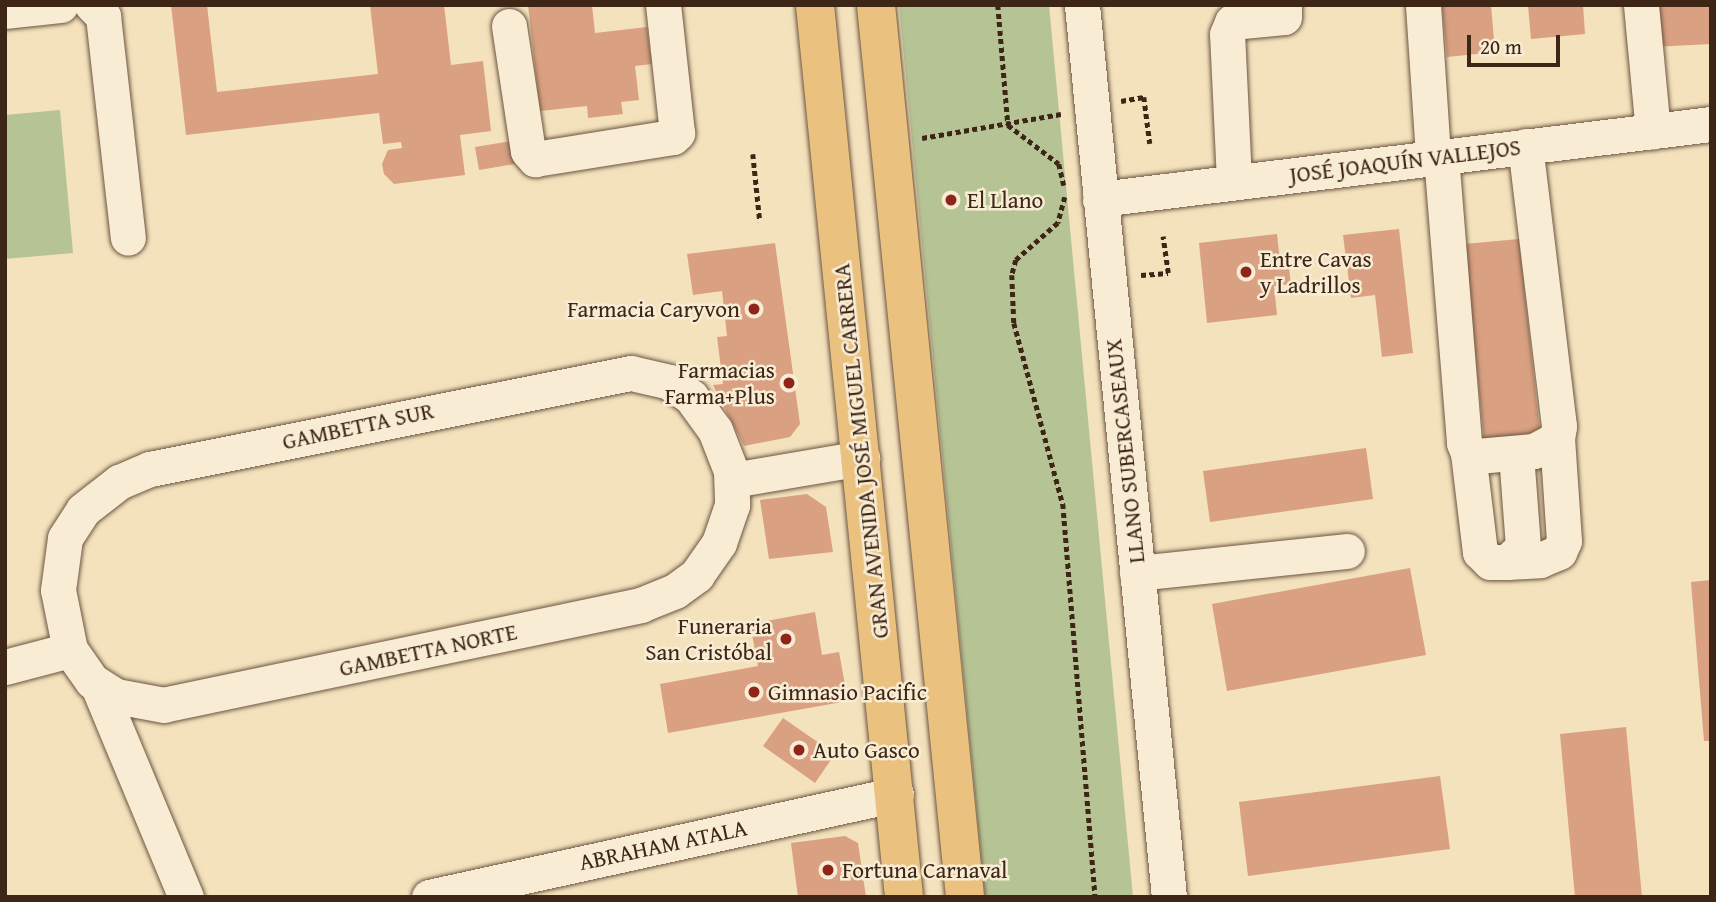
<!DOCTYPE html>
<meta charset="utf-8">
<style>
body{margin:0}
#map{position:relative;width:1716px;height:902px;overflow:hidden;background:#f4e2bd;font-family:"Gentium Book Plus",serif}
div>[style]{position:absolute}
.green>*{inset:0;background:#b6c495}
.building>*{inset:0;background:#d9a082}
.path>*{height:4.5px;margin-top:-2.25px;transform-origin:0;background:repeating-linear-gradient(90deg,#3e2617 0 5px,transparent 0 8.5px)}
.roads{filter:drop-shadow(0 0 2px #6c5540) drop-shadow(0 0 2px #6c5540)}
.minor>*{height:35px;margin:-17.5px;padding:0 17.5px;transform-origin:17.5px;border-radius:17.5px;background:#f8ecd4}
.major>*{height:38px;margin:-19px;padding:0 19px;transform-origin:19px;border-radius:19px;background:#eac17e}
.dots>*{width:19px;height:19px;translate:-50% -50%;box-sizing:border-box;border:4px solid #f8ecd4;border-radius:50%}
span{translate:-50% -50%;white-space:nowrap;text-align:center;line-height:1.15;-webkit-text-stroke:5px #f8ecd4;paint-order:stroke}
.street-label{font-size:23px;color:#3e2617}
.poi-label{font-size:23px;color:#3e2617}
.left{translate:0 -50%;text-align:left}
.right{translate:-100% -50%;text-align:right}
.frame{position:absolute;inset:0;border:7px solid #3e2617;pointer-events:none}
.scale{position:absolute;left:1467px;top:35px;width:93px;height:32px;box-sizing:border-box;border:4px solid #3e2617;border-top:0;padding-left:9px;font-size:21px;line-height:24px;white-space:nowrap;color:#3e2617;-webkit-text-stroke:5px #f8ecd4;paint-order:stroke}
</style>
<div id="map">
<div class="green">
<i style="clip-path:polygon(899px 5px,1049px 5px,1133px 897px,985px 897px)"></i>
<i style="clip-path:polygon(60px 110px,73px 253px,5px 259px,5px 115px)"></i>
</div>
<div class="building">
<i style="clip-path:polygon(171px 5px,207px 5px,217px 92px,378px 74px,370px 5px,444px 5px,451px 65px,483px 61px,491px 131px,460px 135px,465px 175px,394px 184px,384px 174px,382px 164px,388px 150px,402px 148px,401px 142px,383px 144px,379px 113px,186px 135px)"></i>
<i style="clip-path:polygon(528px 5px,592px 5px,595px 33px,647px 27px,652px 64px,635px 66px,639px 100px,621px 102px,623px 114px,588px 118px,587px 106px,540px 111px)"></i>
<i style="clip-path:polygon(1442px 5px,1491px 5px,1495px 52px,1447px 57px)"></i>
<i style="clip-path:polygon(1528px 5px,1583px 5px,1585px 34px,1531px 39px)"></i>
<i style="clip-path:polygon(1651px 5px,1711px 5px,1711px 44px,1653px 47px)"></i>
<i style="clip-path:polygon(511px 141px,515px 164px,479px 170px,475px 147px)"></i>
<i style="clip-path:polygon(1399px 229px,1413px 353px,1382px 357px,1375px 295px,1351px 298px,1343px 235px)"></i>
<i style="clip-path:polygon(1277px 234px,1280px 261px,1288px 260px,1291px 284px,1274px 286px,1277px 315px,1207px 323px,1199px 243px)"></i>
<i style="clip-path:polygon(1519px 239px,1540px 433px,1484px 439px,1464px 244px)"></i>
<i style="clip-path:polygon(775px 243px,800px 424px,790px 437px,744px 446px,713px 385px,723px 384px,717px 337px,727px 336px,722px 291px,693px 295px,687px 254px)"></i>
<i style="clip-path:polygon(1366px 448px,1373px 499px,1210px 522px,1203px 471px)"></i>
<i style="clip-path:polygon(807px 494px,826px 507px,833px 552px,769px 559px,760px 500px)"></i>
<i style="clip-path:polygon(1410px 568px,1426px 655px,1227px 691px,1212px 604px)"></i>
<i style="clip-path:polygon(1711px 580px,1711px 741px,1704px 741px,1691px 582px)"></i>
<i style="clip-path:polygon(815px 612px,822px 655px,839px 652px,848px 701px,668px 733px,660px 684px,758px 666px,750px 624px)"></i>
<i style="clip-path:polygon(783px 718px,835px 754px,815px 783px,763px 746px)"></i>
<i style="clip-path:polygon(1626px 727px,1642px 897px,1575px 897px,1560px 734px)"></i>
<i style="clip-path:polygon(1440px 776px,1450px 849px,1248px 876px,1239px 802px)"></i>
<i style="clip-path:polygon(845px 836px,858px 843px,866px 897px,798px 897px,791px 843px)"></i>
</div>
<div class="path">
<i style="left:998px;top:5px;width:120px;rotate:85.2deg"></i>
<i style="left:1008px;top:125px;width:64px;rotate:37.4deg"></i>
<i style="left:1059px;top:164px;width:22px;rotate:77deg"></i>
<i style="left:1121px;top:101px;width:23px;rotate:-10deg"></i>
<i style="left:1144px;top:97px;width:47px;rotate:82.7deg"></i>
<i style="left:922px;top:138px;width:141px;rotate:-9.8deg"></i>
<i style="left:753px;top:154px;width:68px;rotate:84.1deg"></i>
<i style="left:1065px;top:197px;width:27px;rotate:105deg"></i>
<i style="left:1058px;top:223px;width:56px;rotate:138.6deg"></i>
<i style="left:1016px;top:260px;width:16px;rotate:105deg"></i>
<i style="left:1012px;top:275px;width:48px;rotate:87.6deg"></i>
<i style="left:1014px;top:323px;width:188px;rotate:74.9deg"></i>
<i style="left:1063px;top:504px;width:394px;rotate:85.3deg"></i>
<i style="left:1141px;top:275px;width:27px;rotate:-4deg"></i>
<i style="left:1168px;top:273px;width:37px;rotate:-98deg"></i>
</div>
<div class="roads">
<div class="minor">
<i style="left:92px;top:5px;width:16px;rotate:45deg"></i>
<i style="left:103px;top:16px;width:223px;rotate:83.6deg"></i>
<i style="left:1082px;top:5px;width:896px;rotate:84.43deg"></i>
<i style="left:1423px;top:5px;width:152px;rotate:86.2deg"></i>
<i style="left:1641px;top:5px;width:127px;rotate:84.6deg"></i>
<i style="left:5px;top:11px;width:56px;rotate:-6.1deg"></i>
<i style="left:509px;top:26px;width:126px;rotate:81.4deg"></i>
<i style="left:528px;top:151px;width:11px;rotate:49deg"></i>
<i style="left:535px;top:159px;width:140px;rotate:-9.1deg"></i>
<i style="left:673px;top:137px;width:6px;rotate:-45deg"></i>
<i style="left:677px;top:133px;width:129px;rotate:-96.2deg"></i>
<i style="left:1441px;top:156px;width:288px;rotate:85.4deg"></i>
<i style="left:1464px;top:443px;width:11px;rotate:68deg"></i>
<i style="left:1468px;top:453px;width:9px;rotate:18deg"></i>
<i style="left:1477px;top:456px;width:57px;rotate:-5deg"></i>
<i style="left:1534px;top:451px;width:26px;rotate:-28deg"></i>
<i style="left:1557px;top:439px;width:13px;rotate:-81deg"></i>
<i style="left:1559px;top:426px;width:282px;rotate:-96.9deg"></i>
<i style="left:1234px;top:181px;width:147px;rotate:-92.7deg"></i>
<i style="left:1227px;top:34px;width:13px;rotate:-67deg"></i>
<i style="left:1232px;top:22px;width:52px;rotate:-5.5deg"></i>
<i style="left:1284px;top:17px;width:12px;rotate:-90deg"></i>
<i style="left:1100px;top:199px;width:616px;rotate:-7deg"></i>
<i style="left:631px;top:373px;width:39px;rotate:13deg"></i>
<i style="left:669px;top:382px;width:27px;rotate:34deg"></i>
<i style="left:691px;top:397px;width:41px;rotate:54deg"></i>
<i style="left:715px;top:430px;width:44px;rotate:68.7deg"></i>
<i style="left:731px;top:471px;width:34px;rotate:88deg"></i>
<i style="left:732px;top:505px;width:40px;rotate:108.9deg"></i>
<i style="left:719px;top:543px;width:39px;rotate:125deg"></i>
<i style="left:697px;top:575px;width:27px;rotate:144deg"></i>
<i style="left:675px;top:591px;width:37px;rotate:158deg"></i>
<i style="left:641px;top:605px;width:487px;rotate:168.2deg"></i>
<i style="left:164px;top:705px;width:49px;rotate:-169.4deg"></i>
<i style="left:116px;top:696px;width:28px;rotate:-148deg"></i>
<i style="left:92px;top:681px;width:38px;rotate:-125deg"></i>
<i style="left:70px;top:650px;width:61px;rotate:-101.3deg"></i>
<i style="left:58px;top:590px;width:52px;rotate:-82.3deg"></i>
<i style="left:65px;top:538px;width:33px;rotate:-57deg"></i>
<i style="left:83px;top:510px;width:46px;rotate:-37.9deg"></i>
<i style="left:119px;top:482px;width:34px;rotate:-23deg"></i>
<i style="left:150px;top:469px;width:490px;rotate:-11.3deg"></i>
<i style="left:1468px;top:453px;width:100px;rotate:83.1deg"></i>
<i style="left:1480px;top:552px;width:14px;rotate:45deg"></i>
<i style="left:1490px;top:562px;width:17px"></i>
<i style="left:1507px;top:562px;width:22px;rotate:-43deg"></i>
<i style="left:1523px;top:547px;width:94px;rotate:-94.3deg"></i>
<i style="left:732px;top:480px;width:132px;rotate:-9.6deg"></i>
<i style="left:1507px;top:562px;width:33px;rotate:-3deg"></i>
<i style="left:1540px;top:560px;width:21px;rotate:-23deg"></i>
<i style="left:1559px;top:552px;width:12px;rotate:-66deg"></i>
<i style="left:1564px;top:541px;width:102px;rotate:-93.9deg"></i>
<i style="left:1137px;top:573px;width:211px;rotate:-6deg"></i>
<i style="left:5px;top:667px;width:67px;rotate:-14.7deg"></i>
<i style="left:98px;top:686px;width:229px;rotate:67.4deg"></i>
<i style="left:429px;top:897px;width:478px;rotate:-12.4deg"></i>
</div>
<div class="major">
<i style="left:815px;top:5px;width:896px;rotate:84.3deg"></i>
<i style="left:876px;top:5px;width:896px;rotate:84.3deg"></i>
</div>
</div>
<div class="dots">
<i style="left:951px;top:200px;background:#8f2418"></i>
<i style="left:1246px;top:272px;background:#8f2418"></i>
<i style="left:754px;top:309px;background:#8f2418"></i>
<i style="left:789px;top:383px;background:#8f2418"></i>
<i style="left:786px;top:639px;background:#8f2418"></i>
<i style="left:754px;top:692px;background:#8f2418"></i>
<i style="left:799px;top:750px;background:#8f2418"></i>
<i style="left:828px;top:870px;background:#8f2418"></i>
</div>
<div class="street-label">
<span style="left:1405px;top:161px;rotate:-7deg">JOSÉ JOAQUÍN VALLEJOS</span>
<span style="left:358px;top:426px;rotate:-12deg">GAMBETTA SUR</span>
<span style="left:861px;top:451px;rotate:-96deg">GRAN AVENIDA JOSÉ MIGUEL CARRERA</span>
<span style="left:1125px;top:451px;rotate:-96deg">LLANO SUBERCASEAUX</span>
<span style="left:428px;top:650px;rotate:-12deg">GAMBETTA NORTE</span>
<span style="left:663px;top:845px;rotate:-12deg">ABRAHAM ATALA</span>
</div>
<div class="poi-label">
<span class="left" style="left:967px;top:200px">El Llano</span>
<span class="left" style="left:1260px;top:272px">Entre Cavas<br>y Ladrillos</span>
<span class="right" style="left:740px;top:309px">Farmacia Caryvon</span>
<span class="right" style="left:775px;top:383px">Farmacias<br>Farma+Plus</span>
<span class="right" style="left:772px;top:639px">Funeraria<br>San Cristóbal</span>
<span class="left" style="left:768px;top:692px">Gimnasio Pacific</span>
<span class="left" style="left:813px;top:750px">Auto Gasco</span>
<span class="left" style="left:842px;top:870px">Fortuna Carnaval</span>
</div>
<div class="frame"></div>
<div class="scale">20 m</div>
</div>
